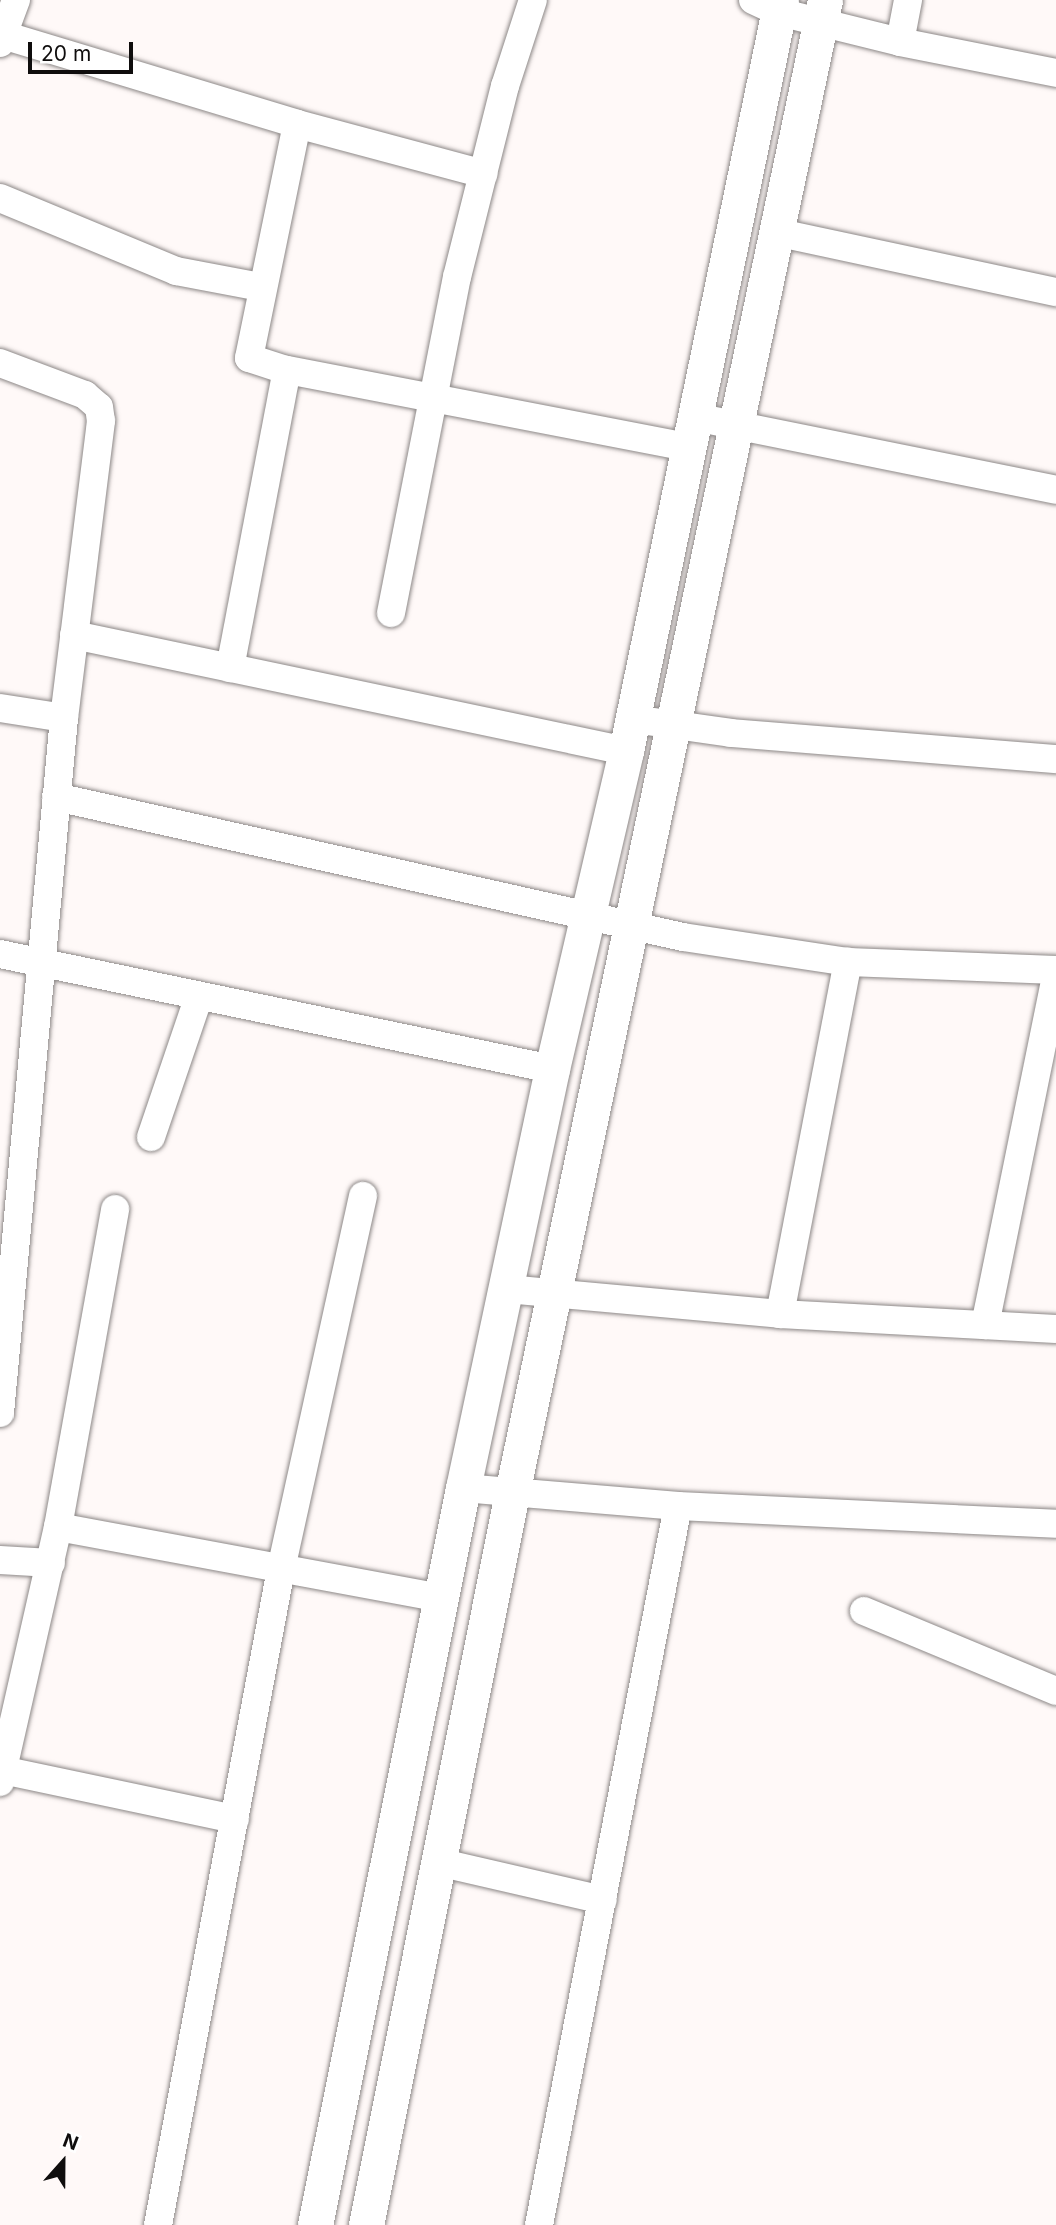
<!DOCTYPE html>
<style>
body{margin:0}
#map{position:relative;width:1056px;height:2225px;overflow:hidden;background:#fff9f8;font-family:Inter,sans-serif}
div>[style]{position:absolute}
.roads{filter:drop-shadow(0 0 2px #8d8887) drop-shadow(0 0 2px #8d8887)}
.minor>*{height:28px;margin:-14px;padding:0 14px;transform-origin:14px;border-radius:14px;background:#fff}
.tertiary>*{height:35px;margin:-17.5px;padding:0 17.5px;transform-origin:17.5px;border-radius:17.5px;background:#fff}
span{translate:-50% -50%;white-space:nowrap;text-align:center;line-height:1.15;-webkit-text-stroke:6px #fff;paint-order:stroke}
.north{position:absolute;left:28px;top:2127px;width:70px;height:70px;-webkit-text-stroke:5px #fff;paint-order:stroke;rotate:21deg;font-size:19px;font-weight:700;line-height:28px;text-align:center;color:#0f0d0d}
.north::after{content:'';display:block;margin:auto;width:24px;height:32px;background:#0f0d0d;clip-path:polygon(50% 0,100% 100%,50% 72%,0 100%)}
.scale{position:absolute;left:28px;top:42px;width:105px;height:32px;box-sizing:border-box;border:4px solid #0f0d0d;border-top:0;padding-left:9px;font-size:21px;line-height:24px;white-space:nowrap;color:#0f0d0d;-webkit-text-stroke:5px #fff;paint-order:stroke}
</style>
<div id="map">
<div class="roads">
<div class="minor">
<i style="left:753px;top:0;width:29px;rotate:25deg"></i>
<i style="left:779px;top:12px;width:125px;rotate:13.9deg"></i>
<i style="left:900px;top:42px;width:159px;rotate:11.2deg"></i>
<i style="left:3px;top:35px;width:307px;rotate:16.8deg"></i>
<i style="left:297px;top:124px;width:193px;rotate:15deg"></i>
<i style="left:900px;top:42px;width:43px;rotate:-79.2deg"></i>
<i style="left:0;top:43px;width:46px;rotate:-69.6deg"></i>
<i style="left:297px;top:124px;width:239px;rotate:101.6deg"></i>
<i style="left:249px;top:358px;width:40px;rotate:18deg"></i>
<i style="left:287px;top:370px;width:408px;rotate:10.9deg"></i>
<i style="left:0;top:198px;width:191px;rotate:22.5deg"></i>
<i style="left:176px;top:271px;width:86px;rotate:10.7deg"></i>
<i style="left:780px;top:233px;width:282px;rotate:12.1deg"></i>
<i style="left:0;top:363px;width:91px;rotate:20.6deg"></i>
<i style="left:85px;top:395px;width:18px;rotate:41deg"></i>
<i style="left:99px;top:407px;width:14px;rotate:82deg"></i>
<i style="left:101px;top:421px;width:299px;rotate:97.1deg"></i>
<i style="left:64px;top:718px;width:65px;rotate:-171.1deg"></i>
<i style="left:695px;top:417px;width:368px;rotate:11.4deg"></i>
<i style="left:391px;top:613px;width:342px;rotate:-78.9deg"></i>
<i style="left:457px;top:277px;width:197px;rotate:-75.9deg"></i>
<i style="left:505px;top:86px;width:90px;rotate:-72deg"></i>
<i style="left:74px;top:635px;width:564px;rotate:11.87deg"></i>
<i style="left:230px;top:668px;width:303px;rotate:-79.2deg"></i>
<i style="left:633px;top:719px;width:99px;rotate:8.1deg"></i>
<i style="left:731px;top:733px;width:326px;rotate:4.6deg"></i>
<i style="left:56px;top:797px;width:642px;rotate:12.59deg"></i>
<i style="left:683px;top:937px;width:167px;rotate:8.6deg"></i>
<i style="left:848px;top:962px;width:208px;rotate:2.2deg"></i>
<i style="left:0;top:954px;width:564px;rotate:11.77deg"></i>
<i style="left:151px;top:1137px;width:149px;rotate:-71.2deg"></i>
<i style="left:507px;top:1289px;width:274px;rotate:5.2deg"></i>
<i style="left:780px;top:1314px;width:276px;rotate:3.1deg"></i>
<i style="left:780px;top:1314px;width:359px;rotate:-79.1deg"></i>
<i style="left:985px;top:1325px;width:356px;rotate:-78.5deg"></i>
<i style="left:0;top:1413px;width:698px;rotate:-84.74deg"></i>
<i style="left:463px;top:1488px;width:216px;rotate:4.8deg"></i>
<i style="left:678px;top:1506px;width:378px;rotate:2.7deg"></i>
<i style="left:58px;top:1527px;width:391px;rotate:10.5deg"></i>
<i style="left:0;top:1560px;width:51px;rotate:3.4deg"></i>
<i style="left:864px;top:1611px;width:208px;rotate:22.6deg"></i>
<i style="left:2px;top:1770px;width:238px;rotate:11.9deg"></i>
<i style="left:0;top:1782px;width:262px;rotate:-77.2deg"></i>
<i style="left:58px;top:1527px;width:323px;rotate:-79.8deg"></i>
<i style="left:438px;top:1862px;width:169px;rotate:13deg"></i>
<i style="left:158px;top:2225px;width:667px;rotate:-79.38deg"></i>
<i style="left:281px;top:1569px;width:382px;rotate:-77.6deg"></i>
<i style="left:539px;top:2225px;width:732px;rotate:-79.06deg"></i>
</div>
<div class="tertiary">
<i style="left:315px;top:2225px;width:752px;rotate:-78.65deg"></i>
<i style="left:463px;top:1488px;width:428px;rotate:-78deg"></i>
<i style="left:552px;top:1069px;width:326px;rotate:-76.9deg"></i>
<i style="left:626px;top:751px;width:767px;rotate:-78.34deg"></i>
<i style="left:366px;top:2225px;width:746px;rotate:-78.72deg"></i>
<i style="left:512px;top:1493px;width:1525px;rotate:-78.16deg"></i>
</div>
</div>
<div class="north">N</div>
<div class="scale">20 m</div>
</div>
